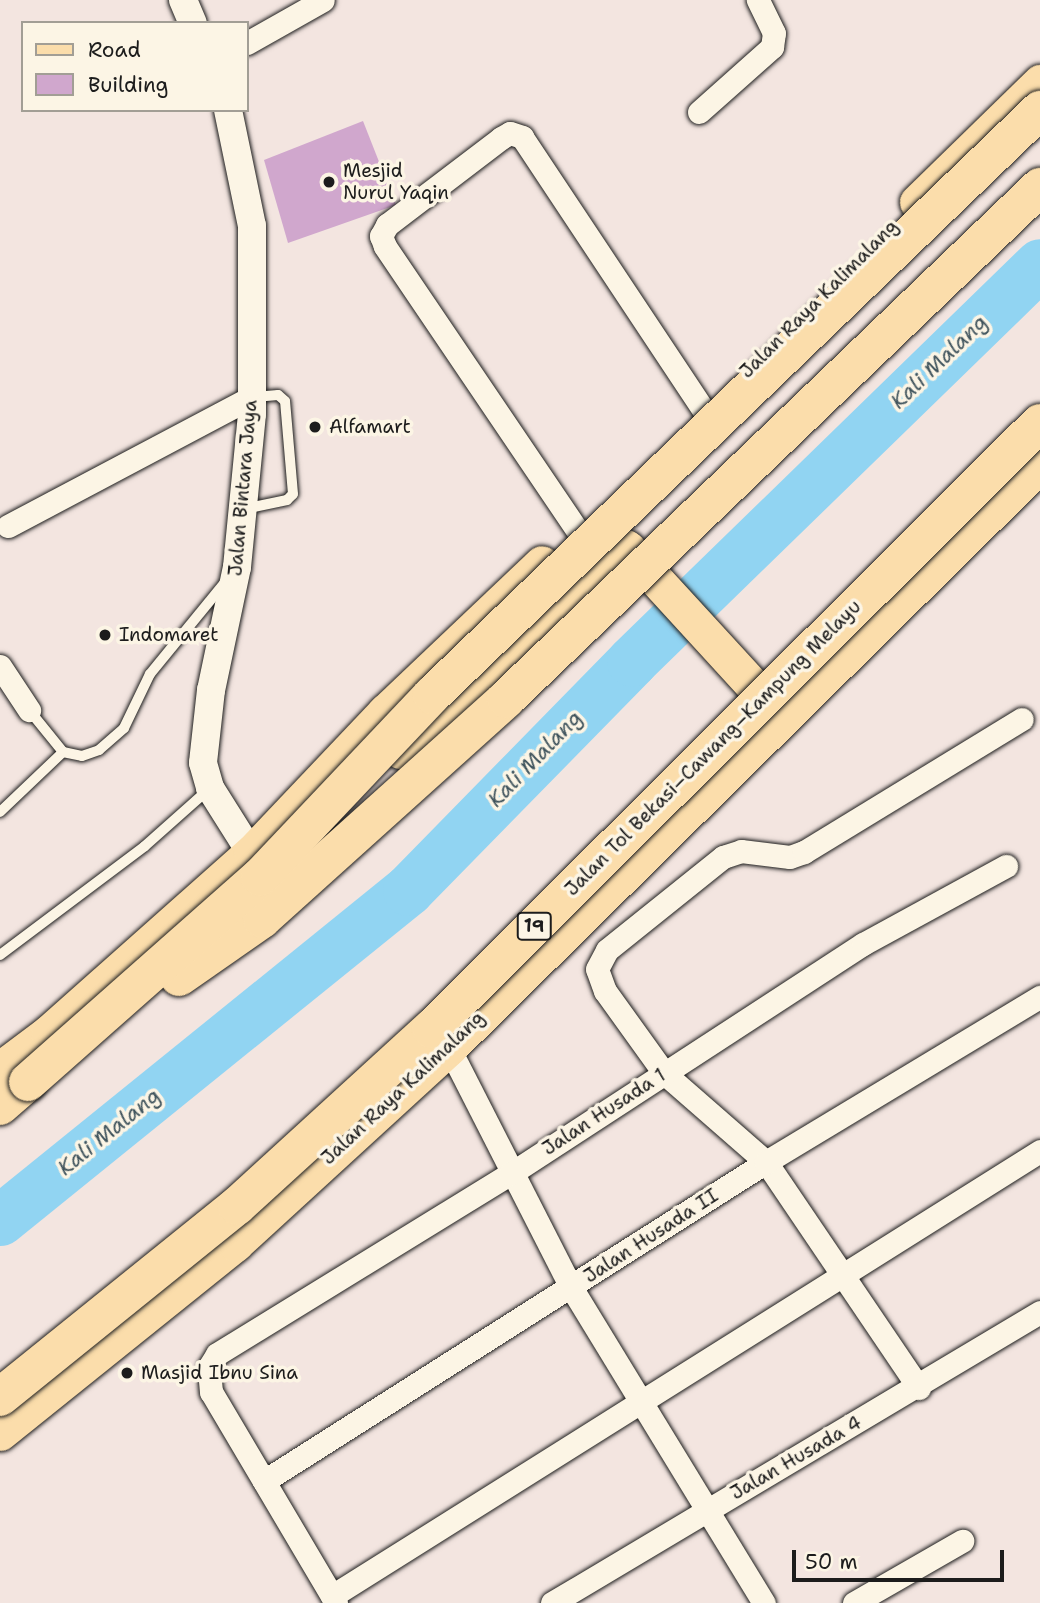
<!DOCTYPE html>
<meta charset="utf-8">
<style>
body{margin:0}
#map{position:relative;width:1040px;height:1603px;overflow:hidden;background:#f3e5e0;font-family:"Shantell Sans",sans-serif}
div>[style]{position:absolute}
.river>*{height:51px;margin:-25.5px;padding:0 25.5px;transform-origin:25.5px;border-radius:25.5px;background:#91d4f2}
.building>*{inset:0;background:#d0a7cd}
.roads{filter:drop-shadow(0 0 2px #1c1c1c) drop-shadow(0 0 2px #1c1c1c)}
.service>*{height:10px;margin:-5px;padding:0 5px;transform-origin:5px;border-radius:5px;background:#fcf5e5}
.minor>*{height:23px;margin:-11.5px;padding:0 11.5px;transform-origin:11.5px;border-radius:11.5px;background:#fcf5e5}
.tertiary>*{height:28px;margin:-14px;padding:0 14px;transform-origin:14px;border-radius:14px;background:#fcf5e5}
.primary>*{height:35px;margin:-17.5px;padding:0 17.5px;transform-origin:17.5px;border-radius:17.5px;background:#fbddab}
.motorway>*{height:38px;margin:-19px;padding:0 19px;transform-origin:19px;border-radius:19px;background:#fbddab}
.bridges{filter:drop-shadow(0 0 2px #1c1c1c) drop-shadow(0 0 2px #1c1c1c)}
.motorway-bridge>*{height:38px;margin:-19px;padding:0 19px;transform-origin:19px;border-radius:19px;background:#fbddab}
.dots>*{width:19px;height:19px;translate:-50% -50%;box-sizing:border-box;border:4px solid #fcf5e5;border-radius:50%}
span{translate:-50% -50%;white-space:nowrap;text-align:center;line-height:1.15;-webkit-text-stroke:7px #fcf5e5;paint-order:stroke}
.shield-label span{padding:2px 5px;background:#fcf5e5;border:2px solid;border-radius:5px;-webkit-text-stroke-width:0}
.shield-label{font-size:18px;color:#1c1c1c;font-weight:700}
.poi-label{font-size:19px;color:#1c1c1c}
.left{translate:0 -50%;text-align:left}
.street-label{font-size:19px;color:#1c1c1c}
.water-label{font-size:21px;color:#3f535c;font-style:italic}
.legend{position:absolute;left:21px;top:21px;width:228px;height:91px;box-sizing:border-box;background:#fcf5e5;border:2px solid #a29e95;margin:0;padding:9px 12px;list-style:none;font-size:21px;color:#1c1c1c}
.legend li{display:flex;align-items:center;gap:14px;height:35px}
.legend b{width:35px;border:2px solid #a29e95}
.scale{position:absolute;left:792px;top:1550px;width:212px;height:32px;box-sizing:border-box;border:4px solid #1c1c1c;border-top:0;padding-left:9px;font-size:21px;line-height:24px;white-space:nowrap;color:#1c1c1c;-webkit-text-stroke:5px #fcf5e5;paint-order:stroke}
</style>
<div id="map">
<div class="river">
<i style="left:0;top:1220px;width:525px;rotate:-38.97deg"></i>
<i style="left:408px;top:890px;width:320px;rotate:-45.6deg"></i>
<i style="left:632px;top:661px;width:569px;rotate:-44.22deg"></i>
</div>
<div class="building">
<i style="clip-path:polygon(363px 121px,396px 205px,288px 243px,264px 160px)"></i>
</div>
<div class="roads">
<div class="service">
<i style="left:244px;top:509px;width:44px;rotate:-11.8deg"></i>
<i style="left:287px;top:500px;width:8px;rotate:-45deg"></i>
<i style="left:293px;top:494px;width:93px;rotate:-94.9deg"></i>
<i style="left:285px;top:401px;width:9px;rotate:-139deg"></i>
<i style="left:278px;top:395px;width:24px;rotate:175deg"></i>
<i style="left:29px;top:710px;width:54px;rotate:51deg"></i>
<i style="left:63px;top:752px;width:19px;rotate:12deg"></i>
<i style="left:82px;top:756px;width:18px;rotate:-19deg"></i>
<i style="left:99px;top:750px;width:33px;rotate:-41deg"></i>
<i style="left:124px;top:728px;width:60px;rotate:-64.3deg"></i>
<i style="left:150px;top:674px;width:122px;rotate:-50.7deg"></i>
<i style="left:0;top:812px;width:87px;rotate:-43.6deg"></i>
<i style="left:0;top:955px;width:181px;rotate:-36.9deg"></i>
<i style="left:145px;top:846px;width:86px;rotate:-41.7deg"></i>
</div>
<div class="minor">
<i style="left:247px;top:43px;width:87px;rotate:-29.5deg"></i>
<i style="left:699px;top:112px;width:98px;rotate:-41.7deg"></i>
<i style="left:772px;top:47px;width:14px;rotate:-82deg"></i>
<i style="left:774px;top:33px;width:37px;rotate:-116deg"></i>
<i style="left:8px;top:526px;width:276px;rotate:-27.9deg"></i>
<i style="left:577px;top:530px;width:343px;rotate:-124.1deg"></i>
<i style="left:385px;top:246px;width:11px;rotate:-112deg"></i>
<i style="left:381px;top:236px;width:13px;rotate:-61deg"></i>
<i style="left:387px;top:225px;width:143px;rotate:-37.3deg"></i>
<i style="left:501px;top:138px;width:10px;rotate:-29deg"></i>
<i style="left:510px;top:133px;width:13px;rotate:18deg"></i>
<i style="left:522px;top:137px;width:330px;rotate:56.4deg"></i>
<i style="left:0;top:666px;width:53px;rotate:56.6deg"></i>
<i style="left:449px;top:1048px;width:268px;rotate:63deg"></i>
<i style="left:571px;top:1287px;width:370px;rotate:58.6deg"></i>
<i style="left:919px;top:1388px;width:273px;rotate:-124.1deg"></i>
<i style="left:766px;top:1162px;width:135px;rotate:-138.9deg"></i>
<i style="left:664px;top:1073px;width:101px;rotate:-125.7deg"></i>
<i style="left:605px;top:991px;width:23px;rotate:-110deg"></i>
<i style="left:597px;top:969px;width:21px;rotate:-62deg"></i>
<i style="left:607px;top:950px;width:149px;rotate:-38.7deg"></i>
<i style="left:723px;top:857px;width:19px;rotate:-18deg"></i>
<i style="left:741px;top:851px;width:49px;rotate:7deg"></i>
<i style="left:790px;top:857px;width:15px;rotate:-20deg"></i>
<i style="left:804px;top:852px;width:255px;rotate:-31.4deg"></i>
<i style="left:264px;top:1481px;width:595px;rotate:-32.43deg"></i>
<i style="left:766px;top:1162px;width:320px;rotate:-31.1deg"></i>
<i style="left:332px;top:1596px;width:836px;rotate:-32.15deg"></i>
<i style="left:336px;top:1603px;width:245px;rotate:-120.6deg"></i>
<i style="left:211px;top:1392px;width:25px;rotate:-95deg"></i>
<i style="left:209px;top:1367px;width:15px;rotate:-58deg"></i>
<i style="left:217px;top:1354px;width:344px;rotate:-31.6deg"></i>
<i style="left:510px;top:1174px;width:421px;rotate:-33.1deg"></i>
<i style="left:863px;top:944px;width:163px;rotate:-28.6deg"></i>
<i style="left:552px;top:1603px;width:568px;rotate:-30.81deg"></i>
<i style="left:854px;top:1603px;width:125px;rotate:-29.9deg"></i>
</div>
<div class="tertiary">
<i style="left:183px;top:0;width:25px;rotate:67deg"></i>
<i style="left:228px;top:110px;width:118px;rotate:78.3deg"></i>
<i style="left:252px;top:226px;width:188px;rotate:90deg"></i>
<i style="left:252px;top:414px;width:154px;rotate:95.6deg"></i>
<i style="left:237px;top:567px;width:126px;rotate:101.9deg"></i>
<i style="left:211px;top:690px;width:73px;rotate:96.3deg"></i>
<i style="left:203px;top:763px;width:26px;rotate:74deg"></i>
<i style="left:210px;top:788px;width:77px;rotate:57.8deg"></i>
</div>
<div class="primary">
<i style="left:917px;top:202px;width:172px;rotate:-44.3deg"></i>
<i style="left:626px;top:547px;width:231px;rotate:47.5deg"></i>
<i style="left:400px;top:751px;width:305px;rotate:-41.5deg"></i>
<i style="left:0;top:1069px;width:60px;rotate:-36.9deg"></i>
<i style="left:48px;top:1033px;width:271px;rotate:-41.6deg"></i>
<i style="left:251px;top:853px;width:195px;rotate:-46.5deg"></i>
<i style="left:385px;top:712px;width:216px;rotate:-43.5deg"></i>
<i style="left:0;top:1433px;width:302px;rotate:-38.8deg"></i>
<i style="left:235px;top:1244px;width:290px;rotate:-42.5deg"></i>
<i style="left:449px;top:1048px;width:830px;rotate:-44.61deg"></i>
</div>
<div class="motorway">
<i style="left:0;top:1106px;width:37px;rotate:-41deg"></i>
</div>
</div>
<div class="bridges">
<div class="motorway-bridge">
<i style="left:179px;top:977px;width:101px;rotate:-34.9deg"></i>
<i style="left:262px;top:919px;width:329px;rotate:-42deg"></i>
<i style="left:506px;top:699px;width:740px;rotate:-43.8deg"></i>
<i style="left:28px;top:1082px;width:310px;rotate:-41.5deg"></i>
<i style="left:260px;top:877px;width:250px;rotate:-46.6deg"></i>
<i style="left:432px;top:695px;width:844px;rotate:-43.9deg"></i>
<i style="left:0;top:1397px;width:304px;rotate:-38.9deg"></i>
<i style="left:237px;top:1206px;width:263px;rotate:-42.4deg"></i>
<i style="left:431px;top:1029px;width:859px;rotate:-44.86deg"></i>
</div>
</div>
<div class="dots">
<i style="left:329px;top:182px;background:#1c1c1c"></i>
<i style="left:315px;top:427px;background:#1c1c1c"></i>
<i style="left:105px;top:635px;background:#1c1c1c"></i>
<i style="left:127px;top:1373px;background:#1c1c1c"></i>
</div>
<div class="shield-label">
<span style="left:534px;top:926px">19</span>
</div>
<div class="poi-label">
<span class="left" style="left:343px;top:182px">Mesjid<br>Nurul Yaqin</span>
<span class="left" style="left:329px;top:427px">Alfamart</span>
<span class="left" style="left:119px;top:635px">Indomaret</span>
<span class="left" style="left:141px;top:1373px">Masjid Ibnu Sina</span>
</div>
<div class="street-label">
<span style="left:819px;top:299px;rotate:-45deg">Jalan Raya Kalimalang</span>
<span style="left:243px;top:488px;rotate:-85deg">Jalan Bintara Jaya</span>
<span style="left:713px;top:748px;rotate:-45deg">Jalan Tol Bekasi–Cawang–Kampung Melayu</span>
<span style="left:403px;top:1088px;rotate:-43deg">Jalan Raya Kalimalang</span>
<span style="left:604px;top:1112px;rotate:-33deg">Jalan Husada 1</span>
<span style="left:651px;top:1236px;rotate:-33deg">Jalan Husada II</span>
<span style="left:796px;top:1458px;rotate:-30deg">Jalan Husada 4</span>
</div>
<div class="water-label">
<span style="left:939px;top:362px;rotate:-44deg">Kali Malang</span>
<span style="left:535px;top:759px;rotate:-46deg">Kali Malang</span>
<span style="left:109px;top:1132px;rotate:-39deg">Kali Malang</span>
</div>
<ul class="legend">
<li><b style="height:9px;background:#fbddab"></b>Road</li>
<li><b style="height:19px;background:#d0a7cd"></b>Building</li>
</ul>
<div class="scale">50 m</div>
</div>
